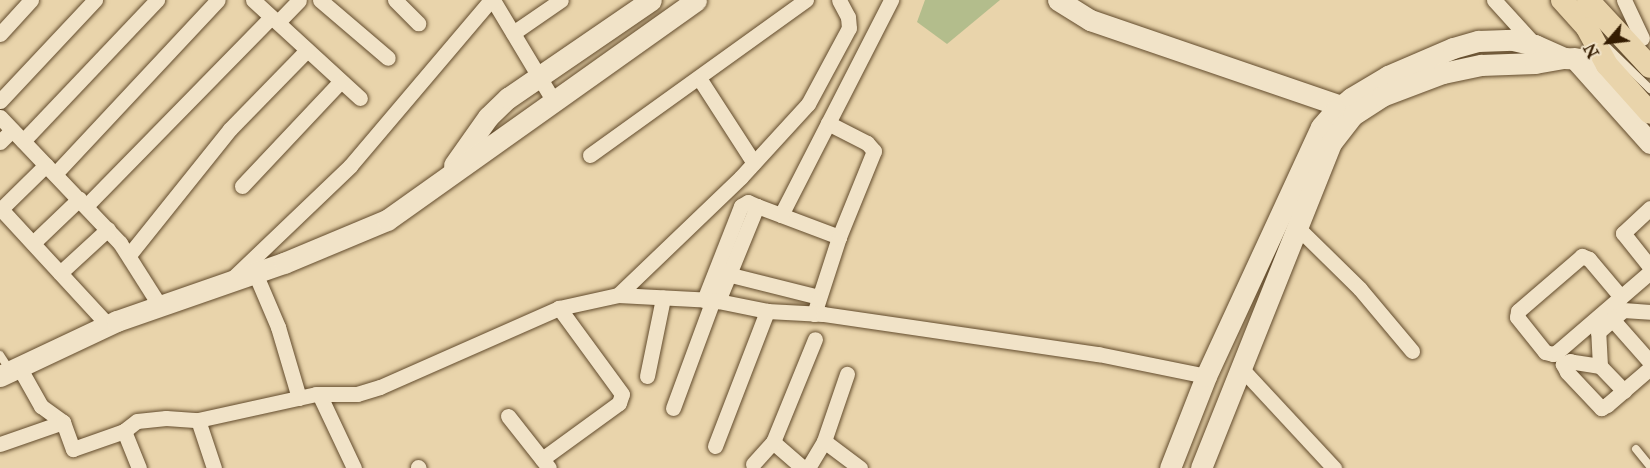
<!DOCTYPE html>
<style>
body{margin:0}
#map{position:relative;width:1650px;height:468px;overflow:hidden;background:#e9d4ab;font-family:"IM FELL Great Primer",serif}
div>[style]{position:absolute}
.green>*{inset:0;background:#b3bd8c}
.roads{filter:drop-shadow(0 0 2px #624b2c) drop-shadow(0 0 2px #624b2c)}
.lane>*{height:8px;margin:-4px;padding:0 4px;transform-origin:4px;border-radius:4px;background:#f1e3c8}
.street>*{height:15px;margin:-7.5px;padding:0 7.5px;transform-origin:7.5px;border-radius:7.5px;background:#f1e3c8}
.secondary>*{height:21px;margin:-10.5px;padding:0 10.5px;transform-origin:10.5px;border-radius:10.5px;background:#f1e3c8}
.primary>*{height:22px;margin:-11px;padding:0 11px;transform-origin:11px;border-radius:11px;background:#e9d4ab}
span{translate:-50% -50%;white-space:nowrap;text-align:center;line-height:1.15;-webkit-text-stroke:4.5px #f1e3c8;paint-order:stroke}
.north{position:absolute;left:1578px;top:12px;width:60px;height:60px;-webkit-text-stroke:4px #f1e3c8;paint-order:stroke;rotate:242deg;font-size:16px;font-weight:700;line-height:24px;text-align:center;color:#351d02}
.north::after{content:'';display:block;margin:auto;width:21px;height:27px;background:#351d02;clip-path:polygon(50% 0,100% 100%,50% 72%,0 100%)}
</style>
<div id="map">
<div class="green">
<i style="clip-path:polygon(925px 0,1000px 0,947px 44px,917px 22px)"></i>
</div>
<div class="roads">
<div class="lane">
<i style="left:1608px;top:48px;width:59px;rotate:44.3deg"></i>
<i style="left:0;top:355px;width:17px;rotate:57deg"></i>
<i style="left:1636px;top:449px;width:22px;rotate:51deg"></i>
</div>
<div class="street">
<i style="left:253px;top:0;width:145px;rotate:42.5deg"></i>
<i style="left:320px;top:0;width:89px;rotate:40.5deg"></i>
<i style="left:395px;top:0;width:33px;rotate:45deg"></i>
<i style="left:493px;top:0;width:117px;rotate:59deg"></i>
<i style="left:1494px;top:0;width:61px;rotate:47.7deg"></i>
<i style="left:1624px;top:0;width:42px;rotate:64.7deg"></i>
<i style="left:278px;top:22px;width:30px;rotate:-46deg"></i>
<i style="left:513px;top:33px;width:58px;rotate:-34.5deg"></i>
<i style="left:0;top:34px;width:46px;rotate:-47.6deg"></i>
<i style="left:699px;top:78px;width:101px;rotate:57.1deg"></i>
<i style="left:0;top:101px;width:139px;rotate:-46.8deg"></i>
<i style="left:0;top:117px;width:174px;rotate:46.4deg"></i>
<i style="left:120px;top:243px;width:75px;rotate:57.6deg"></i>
<i style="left:23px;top:141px;width:195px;rotate:-46.5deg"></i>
<i style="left:0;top:142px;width:17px;rotate:-45deg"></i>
<i style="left:590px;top:155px;width:266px;rotate:-35.7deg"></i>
<i style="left:55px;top:174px;width:238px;rotate:-46.9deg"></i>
<i style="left:242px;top:186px;width:144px;rotate:-46.7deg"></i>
<i style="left:86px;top:206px;width:264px;rotate:-45.6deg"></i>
<i style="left:757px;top:206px;width:88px;rotate:20.7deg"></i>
<i style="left:0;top:208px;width:159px;rotate:47.3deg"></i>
<i style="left:1650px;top:208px;width:37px;rotate:137deg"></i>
<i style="left:1623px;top:233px;width:43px;rotate:51.5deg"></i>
<i style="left:1px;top:209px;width:63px;rotate:-44.4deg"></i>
<i style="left:781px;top:215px;width:242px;rotate:-62.9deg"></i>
<i style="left:1297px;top:227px;width:88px;rotate:44.5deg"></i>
<i style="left:1360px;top:289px;width:81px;rotate:50deg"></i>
<i style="left:33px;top:243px;width:64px;rotate:-43.7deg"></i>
<i style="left:129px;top:255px;width:161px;rotate:-51.3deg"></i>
<i style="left:230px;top:129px;width:110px;rotate:-45.7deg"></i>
<i style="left:719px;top:272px;width:103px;rotate:14deg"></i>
<i style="left:60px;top:273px;width:65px;rotate:-42.5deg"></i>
<i style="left:255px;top:273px;width:59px;rotate:66.9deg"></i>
<i style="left:278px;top:327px;width:74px;rotate:73.5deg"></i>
<i style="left:234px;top:277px;width:161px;rotate:-43.7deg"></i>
<i style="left:350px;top:166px;width:218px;rotate:-49.7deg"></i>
<i style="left:618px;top:295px;width:170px;rotate:-43.8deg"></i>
<i style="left:741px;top:177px;width:99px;rotate:-47.5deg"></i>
<i style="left:808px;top:104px;width:86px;rotate:-61.7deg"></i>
<i style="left:849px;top:28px;width:11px;rotate:-95deg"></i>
<i style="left:848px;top:17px;width:19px;rotate:-118deg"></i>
<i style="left:1621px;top:297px;width:50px;rotate:-130.1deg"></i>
<i style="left:1589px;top:259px;width:8px;rotate:-157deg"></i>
<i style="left:1582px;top:256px;width:84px;rotate:139.3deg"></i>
<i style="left:1518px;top:311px;width:6px;rotate:99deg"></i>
<i style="left:1517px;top:317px;width:45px;rotate:51.3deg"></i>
<i style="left:1545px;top:352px;width:8px;rotate:14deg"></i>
<i style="left:1553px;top:354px;width:4px;rotate:-27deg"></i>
<i style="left:1557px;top:352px;width:123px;rotate:-40.7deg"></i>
<i style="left:704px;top:300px;width:101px;rotate:-68.5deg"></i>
<i style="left:741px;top:206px;width:8px;rotate:-30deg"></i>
<i style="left:748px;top:202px;width:10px;rotate:24deg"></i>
<i style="left:757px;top:206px;width:103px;rotate:112.3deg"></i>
<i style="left:814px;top:314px;width:81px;rotate:-72deg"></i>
<i style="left:839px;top:237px;width:93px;rotate:-67.9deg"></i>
<i style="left:874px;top:151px;width:11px;rotate:-131deg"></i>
<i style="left:867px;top:143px;width:44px;rotate:-152.9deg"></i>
<i style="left:1612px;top:319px;width:57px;rotate:48.5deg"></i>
<i style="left:1600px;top:366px;width:34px;rotate:-93deg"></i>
<i style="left:1598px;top:332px;width:33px;rotate:-41deg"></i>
<i style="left:1623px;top:310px;width:27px;rotate:4deg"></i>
<i style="left:19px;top:367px;width:45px;rotate:60.6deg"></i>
<i style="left:41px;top:406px;width:27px;rotate:36deg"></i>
<i style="left:1241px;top:368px;width:137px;rotate:47.1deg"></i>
<i style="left:647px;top:376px;width:80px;rotate:-78.4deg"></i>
<i style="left:1624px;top:391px;width:35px;rotate:-134deg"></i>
<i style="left:1600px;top:366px;width:30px;rotate:-171deg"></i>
<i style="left:1570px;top:361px;width:8px;rotate:157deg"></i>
<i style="left:1563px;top:364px;width:9px;rotate:63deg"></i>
<i style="left:1567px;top:372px;width:50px;rotate:46.6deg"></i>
<i style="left:1601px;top:408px;width:7px;rotate:-27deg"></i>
<i style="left:1607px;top:405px;width:57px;rotate:-40.7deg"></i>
<i style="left:319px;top:394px;width:82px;rotate:64.7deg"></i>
<i style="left:673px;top:408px;width:115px;rotate:-69.7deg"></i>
<i style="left:508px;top:416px;width:66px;rotate:51.7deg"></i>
<i style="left:198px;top:420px;width:51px;rotate:71.6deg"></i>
<i style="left:124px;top:431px;width:40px;rotate:68deg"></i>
<i style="left:824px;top:441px;width:45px;rotate:36.9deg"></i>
<i style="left:773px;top:442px;width:40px;rotate:41deg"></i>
<i style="left:0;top:444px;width:67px;rotate:-19.2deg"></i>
<i style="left:63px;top:422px;width:29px;rotate:70deg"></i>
<i style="left:73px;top:449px;width:54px;rotate:-19.4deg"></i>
<i style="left:124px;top:431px;width:16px;rotate:-38deg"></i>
<i style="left:137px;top:421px;width:29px;rotate:-6deg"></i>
<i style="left:166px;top:418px;width:32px;rotate:4deg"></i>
<i style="left:198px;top:420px;width:121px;rotate:-12.4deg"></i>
<i style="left:316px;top:394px;width:41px"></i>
<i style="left:357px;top:394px;width:24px;rotate:-17deg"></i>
<i style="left:380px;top:387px;width:196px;rotate:-23.8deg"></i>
<i style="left:559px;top:308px;width:60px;rotate:-12.4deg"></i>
<i style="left:618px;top:295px;width:95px;rotate:3deg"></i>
<i style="left:713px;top:300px;width:55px;rotate:11.5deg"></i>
<i style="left:767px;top:311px;width:56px;rotate:3.1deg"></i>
<i style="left:823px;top:314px;width:278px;rotate:8.3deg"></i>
<i style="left:1098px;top:354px;width:110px;rotate:11.5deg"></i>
<i style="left:715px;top:446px;width:145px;rotate:-68.9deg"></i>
<i style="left:542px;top:459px;width:95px;rotate:-36deg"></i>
<i style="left:619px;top:403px;width:9px;rotate:-72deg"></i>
<i style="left:622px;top:394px;width:107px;rotate:-126.2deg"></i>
<i style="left:753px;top:464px;width:30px;rotate:-48deg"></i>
<i style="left:773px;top:442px;width:111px;rotate:-67.8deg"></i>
<i style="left:418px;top:467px;width:1px;rotate:45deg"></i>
<i style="left:808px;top:468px;width:31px;rotate:-59deg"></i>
<i style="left:824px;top:441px;width:71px;rotate:-71.1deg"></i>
</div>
<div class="secondary">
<i style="left:1058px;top:0;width:38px;rotate:32deg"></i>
<i style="left:1090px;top:20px;width:265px;rotate:18.9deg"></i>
<i style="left:1574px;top:58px;width:114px;rotate:48.2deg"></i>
<i style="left:454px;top:165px;width:59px;rotate:-54.7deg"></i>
<i style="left:488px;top:117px;width:28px;rotate:-44deg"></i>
<i style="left:508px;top:98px;width:173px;rotate:-34.4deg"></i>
<i style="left:0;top:376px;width:129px;rotate:-25.2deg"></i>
<i style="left:117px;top:321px;width:177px;rotate:-19.2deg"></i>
<i style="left:284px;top:263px;width:112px;rotate:-22.7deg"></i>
<i style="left:387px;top:220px;width:379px;rotate:-35.4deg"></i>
<i style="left:1170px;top:468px;width:99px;rotate:-68.6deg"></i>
<i style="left:1206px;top:376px;width:274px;rotate:-65.2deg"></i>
<i style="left:1321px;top:127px;width:20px;rotate:-49deg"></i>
<i style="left:1334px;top:112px;width:22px;rotate:-39deg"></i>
<i style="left:1351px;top:98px;width:43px;rotate:-30.7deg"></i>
<i style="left:1388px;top:76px;width:71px;rotate:-23.3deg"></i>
<i style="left:1453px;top:48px;width:26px;rotate:-16deg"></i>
<i style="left:1478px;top:41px;width:35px;rotate:-2deg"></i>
<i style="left:1513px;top:40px;width:23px;rotate:13deg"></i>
<i style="left:1535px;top:45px;width:32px;rotate:24deg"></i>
<i style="left:1201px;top:468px;width:350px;rotate:-68.2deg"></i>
<i style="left:1331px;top:143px;width:36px;rotate:-52deg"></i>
<i style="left:1353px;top:115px;width:35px;rotate:-33deg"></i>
<i style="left:1382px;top:96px;width:65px;rotate:-20.7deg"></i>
<i style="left:1443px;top:73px;width:39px;rotate:-12deg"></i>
<i style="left:1481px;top:65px;width:54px;rotate:-2.1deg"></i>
<i style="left:1535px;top:63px;width:29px;rotate:-10deg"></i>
<i style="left:1564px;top:58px;width:40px;rotate:2.9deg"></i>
</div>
<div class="primary">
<i style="left:1562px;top:0;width:38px;rotate:48deg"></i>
<i style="left:1587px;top:28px;width:42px;rotate:61.6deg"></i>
<i style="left:1607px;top:65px;width:64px;rotate:48.1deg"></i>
<i style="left:1588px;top:0;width:91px;rotate:47.2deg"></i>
</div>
</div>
<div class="north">N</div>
</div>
